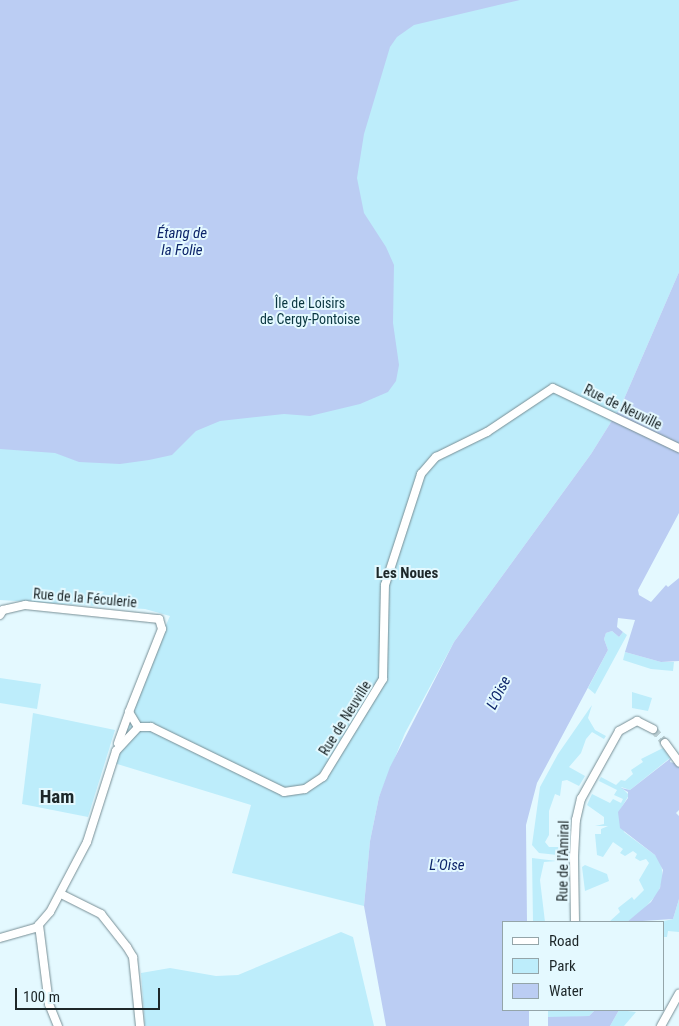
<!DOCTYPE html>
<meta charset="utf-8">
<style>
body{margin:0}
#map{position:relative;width:679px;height:1026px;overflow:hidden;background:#e4f9ff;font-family:"Roboto Condensed",sans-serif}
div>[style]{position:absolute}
.green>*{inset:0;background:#bdedfb}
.water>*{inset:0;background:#bbcdf3}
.street-tunnel>*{height:8px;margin-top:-4px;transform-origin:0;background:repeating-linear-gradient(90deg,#bccfd4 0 8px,transparent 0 12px)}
.roads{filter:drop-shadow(0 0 1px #778e95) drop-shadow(0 0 1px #778e95)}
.street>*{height:8px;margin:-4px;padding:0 4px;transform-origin:4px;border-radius:4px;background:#fff}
span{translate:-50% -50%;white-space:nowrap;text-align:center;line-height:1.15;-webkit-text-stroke:4px #e4f9ff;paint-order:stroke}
.park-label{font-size:14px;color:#0a3741}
.street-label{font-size:14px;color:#1d2729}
.water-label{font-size:15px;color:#0d256a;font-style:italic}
.neighbourhood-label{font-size:15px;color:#1d2729;font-weight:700}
.district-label{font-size:19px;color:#1d2729;font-weight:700}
.legend{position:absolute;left:502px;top:921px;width:162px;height:90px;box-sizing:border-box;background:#e4f9ff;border:1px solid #94a5a9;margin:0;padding:6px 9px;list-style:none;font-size:15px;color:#1d2729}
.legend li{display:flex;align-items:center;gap:10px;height:25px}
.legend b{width:25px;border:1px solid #94a5a9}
.scale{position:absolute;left:15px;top:988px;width:145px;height:22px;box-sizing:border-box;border:2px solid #1d2729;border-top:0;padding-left:6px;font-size:15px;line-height:18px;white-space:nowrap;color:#1d2729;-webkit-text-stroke:4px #e4f9ff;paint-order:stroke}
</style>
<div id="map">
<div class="green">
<i style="clip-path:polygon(0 0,679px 0,679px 272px,621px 406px,591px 454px,454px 642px,405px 733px,379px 797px,370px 841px,364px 906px,232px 873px,251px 805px,114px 763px,135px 694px,170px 616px,145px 609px,0 600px)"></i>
<i style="clip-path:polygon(612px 631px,619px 637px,623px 632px,627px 635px,595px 694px,588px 688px,608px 650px,604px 639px,606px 633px)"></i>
<i style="clip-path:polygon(625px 652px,661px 662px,674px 662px,673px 671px,651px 669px,623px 660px)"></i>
<i style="clip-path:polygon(0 678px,41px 684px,37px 709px,0 703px)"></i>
<i style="clip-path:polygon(632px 692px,652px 698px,648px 711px,632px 708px)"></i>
<i style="clip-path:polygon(592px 705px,588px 718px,595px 730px,606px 736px,604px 739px,592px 732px,586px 739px,581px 753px,569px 767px,585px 776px,579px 786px,567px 780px,562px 781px,560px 796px,555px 794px,549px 811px,549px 835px,545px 842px,549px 847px,566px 847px,567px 856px,539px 853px,532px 845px,540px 787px,558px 754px)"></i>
<i style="clip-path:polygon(33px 713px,115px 730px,88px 817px,22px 804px)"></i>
<i style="clip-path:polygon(663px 748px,670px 758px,630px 790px,621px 787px,629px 795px,620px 810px,624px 832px,655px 855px,661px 862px,663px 879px,658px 893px,643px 910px,627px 922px,609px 922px,620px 912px,618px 908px,632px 897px,634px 900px,644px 890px,639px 880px,649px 863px,646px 859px,640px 861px,635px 858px,637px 854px,633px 851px,625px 856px,620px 853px,623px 849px,613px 842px,603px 857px,597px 855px,595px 834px,601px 834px,601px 829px,608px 826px,595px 826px,604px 824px,604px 817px,587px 805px,592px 794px,610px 803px,613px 799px,621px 803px,623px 799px,614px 795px,617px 790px,599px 781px,601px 777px,616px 785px,621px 780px,625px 781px,633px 774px,631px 770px,643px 762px,641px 759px)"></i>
<i style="clip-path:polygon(532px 858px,557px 861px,544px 862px,540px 880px,545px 922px,552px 922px,533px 922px)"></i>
<i style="clip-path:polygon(585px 865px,607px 874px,609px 881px,585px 891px,582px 867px)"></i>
<i style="clip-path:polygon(679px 899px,679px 932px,668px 931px,667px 937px,664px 937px,660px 922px,673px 919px)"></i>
<i style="clip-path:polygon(341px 932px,353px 937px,374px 1026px,145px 1026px,141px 973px,170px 968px,216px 976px,238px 975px)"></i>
<i style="clip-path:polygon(548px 1010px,595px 1010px,589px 1016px,572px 1017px,548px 1017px)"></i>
<i style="clip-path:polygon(619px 1010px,636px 1012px,624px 1026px,610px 1026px)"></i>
</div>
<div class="water">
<i style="clip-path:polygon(0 0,520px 0,414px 25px,397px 37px,390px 47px,364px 134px,357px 178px,364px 213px,386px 247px,394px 265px,393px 323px,399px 365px,396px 381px,388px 392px,360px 404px,310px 416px,284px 414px,220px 421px,196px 431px,172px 455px,149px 460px,120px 464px,79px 462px,55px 453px,0 449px)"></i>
<i style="clip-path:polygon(679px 272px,679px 513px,638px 590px,639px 595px,651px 602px,666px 585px,668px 587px,679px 578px,679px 661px,661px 662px,625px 652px,635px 620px,618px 618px,617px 627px,623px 632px,619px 637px,612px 631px,606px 633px,604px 639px,608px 650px,537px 783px,526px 825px,527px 922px,503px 922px,503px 1010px,529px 1010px,529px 1026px,386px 1026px,364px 906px,370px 841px,379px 797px,390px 767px,454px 642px,591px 454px,621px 406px)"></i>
<i style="clip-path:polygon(671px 758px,670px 762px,674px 763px,679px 759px,679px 810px,676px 813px,679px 816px,679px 899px,673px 919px,627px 922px,651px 902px,660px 888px,663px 870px,655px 855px,620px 828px,618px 812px,628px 798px,628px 792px,621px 788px,630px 790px)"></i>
<i style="clip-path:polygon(595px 1010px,619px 1010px,610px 1026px,548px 1026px,548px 1017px,589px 1016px)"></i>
</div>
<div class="street-tunnel">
<i style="left:653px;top:729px;width:18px;rotate:49deg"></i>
</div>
<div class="roads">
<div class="street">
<i style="left:0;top:615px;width:6px;rotate:-59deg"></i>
<i style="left:3px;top:610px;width:23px;rotate:-13deg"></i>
<i style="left:25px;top:605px;width:135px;rotate:6deg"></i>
<i style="left:159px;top:619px;width:10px;rotate:73deg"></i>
<i style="left:162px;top:629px;width:89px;rotate:111.7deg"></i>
<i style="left:118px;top:743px;width:33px;rotate:-70deg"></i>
<i style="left:129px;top:712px;width:17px;rotate:59deg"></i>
<i style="left:665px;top:743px;width:24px;rotate:54deg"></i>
<i style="left:61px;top:894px;width:45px;rotate:26.6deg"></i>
<i style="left:101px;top:914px;width:42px;rotate:51.8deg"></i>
<i style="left:127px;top:947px;width:12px;rotate:59deg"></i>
<i style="left:133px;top:957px;width:69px;rotate:84.2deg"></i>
<i style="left:575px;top:922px;width:66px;rotate:-90.9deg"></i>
<i style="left:574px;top:856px;width:36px;rotate:-87deg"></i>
<i style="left:576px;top:820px;width:22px;rotate:-77deg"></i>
<i style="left:581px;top:799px;width:78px;rotate:-60.8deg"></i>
<i style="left:619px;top:731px;width:21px;rotate:-29deg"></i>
<i style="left:637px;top:721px;width:18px;rotate:27deg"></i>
<i style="left:39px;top:925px;width:80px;rotate:82.8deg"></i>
<i style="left:49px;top:1004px;width:24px;rotate:68deg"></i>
<i style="left:0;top:938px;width:37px;rotate:-16deg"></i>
<i style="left:36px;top:928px;width:21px;rotate:-49deg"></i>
<i style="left:50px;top:912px;width:79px;rotate:-62.1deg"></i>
<i style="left:87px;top:842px;width:96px;rotate:-72.3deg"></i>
<i style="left:116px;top:751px;width:33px;rotate:-47deg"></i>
<i style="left:138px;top:727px;width:13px"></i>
<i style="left:151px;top:727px;width:148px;rotate:26deg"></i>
<i style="left:284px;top:792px;width:21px;rotate:-8deg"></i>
<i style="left:305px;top:789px;width:22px;rotate:-34deg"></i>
<i style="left:323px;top:777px;width:115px;rotate:-58.5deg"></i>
<i style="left:383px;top:679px;width:94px;rotate:-88.8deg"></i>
<i style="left:385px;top:585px;width:117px;rotate:-72deg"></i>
<i style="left:421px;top:474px;width:23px;rotate:-49deg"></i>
<i style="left:436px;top:457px;width:57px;rotate:-26.1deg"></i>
<i style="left:487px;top:432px;width:79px;rotate:-33.7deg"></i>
<i style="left:553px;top:388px;width:140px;rotate:25.5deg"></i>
<i style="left:661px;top:1026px;width:37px;rotate:-61deg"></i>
</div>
</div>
<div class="park-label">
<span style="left:310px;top:311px">Île de Loisirs<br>de Cergy-Pontoise</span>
</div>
<div class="street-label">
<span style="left:623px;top:407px;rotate:26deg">Rue de Neuville</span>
<span style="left:85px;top:598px;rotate:5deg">Rue de la Féculerie</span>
<span style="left:345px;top:718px;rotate:-58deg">Rue de Neuville</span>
<span style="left:563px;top:861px;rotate:-89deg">Rue de l'Amiral</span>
</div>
<div class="water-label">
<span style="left:182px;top:242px">Étang de<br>la Folie</span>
<span style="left:499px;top:693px;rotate:-63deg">L'Oise</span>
<span style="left:447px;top:866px">L’Oise</span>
</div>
<div class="neighbourhood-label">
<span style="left:407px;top:574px">Les Noues</span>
</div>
<div class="district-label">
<span style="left:57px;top:797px">Ham</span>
</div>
<ul class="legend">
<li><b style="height:6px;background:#fff"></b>Road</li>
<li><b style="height:14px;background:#bdedfb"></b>Park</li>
<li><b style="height:14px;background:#bbcdf3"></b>Water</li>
</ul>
<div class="scale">100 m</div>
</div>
